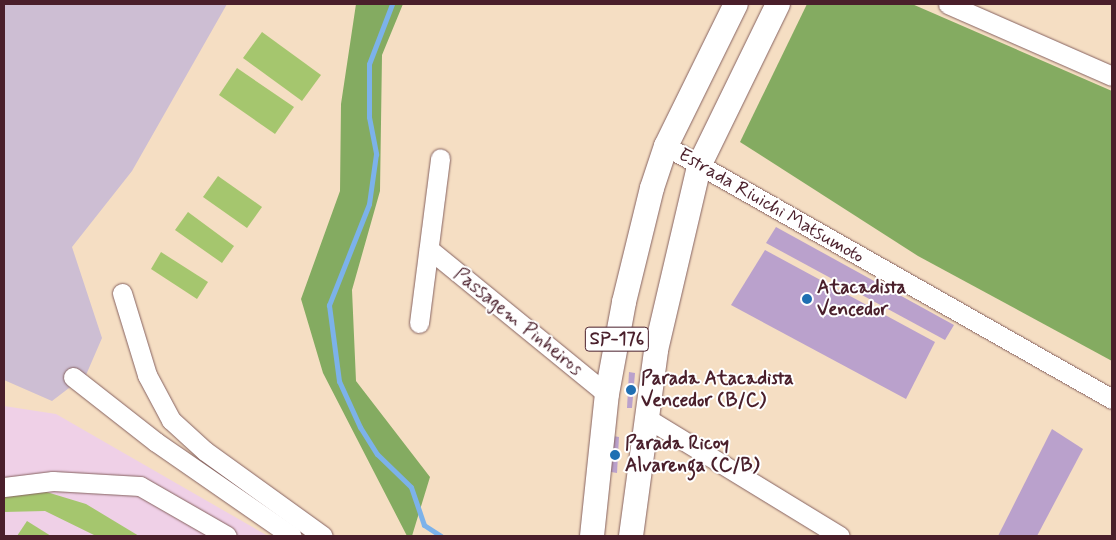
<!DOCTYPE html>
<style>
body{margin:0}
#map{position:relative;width:1116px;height:540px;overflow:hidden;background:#f5dec3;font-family:Mynerve,sans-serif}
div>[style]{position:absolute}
.built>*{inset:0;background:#efd0e7}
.industrial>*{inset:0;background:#cdbed3}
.green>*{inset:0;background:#a5c66e}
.forest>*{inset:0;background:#84ab61}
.stream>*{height:5px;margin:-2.5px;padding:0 2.5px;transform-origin:2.5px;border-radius:2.5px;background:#7cb2ea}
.building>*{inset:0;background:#baa1cc}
.roads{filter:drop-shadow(0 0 1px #866260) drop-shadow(0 0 1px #866260)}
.minor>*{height:19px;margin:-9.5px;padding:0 9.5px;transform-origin:9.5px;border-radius:9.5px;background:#fff}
.major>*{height:24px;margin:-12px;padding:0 12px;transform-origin:12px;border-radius:12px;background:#fff}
.dots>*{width:14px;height:14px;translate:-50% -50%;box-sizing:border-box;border:2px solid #fff;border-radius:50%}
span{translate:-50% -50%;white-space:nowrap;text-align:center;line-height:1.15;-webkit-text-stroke:4px #fff;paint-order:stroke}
.shield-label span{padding:1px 4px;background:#fff;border:1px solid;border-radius:4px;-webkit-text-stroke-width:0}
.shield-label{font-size:18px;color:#4a1f2b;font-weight:700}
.street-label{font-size:19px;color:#4a1f2b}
.poi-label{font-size:19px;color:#4a1f2b;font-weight:700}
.left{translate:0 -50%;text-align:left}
.frame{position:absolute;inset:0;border:5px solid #4a1f2b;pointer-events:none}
</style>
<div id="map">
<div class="built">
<i style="clip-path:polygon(4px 406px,56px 414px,268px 536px,4px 536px)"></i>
</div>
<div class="industrial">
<i style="clip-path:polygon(4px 4px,227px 4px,132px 171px,72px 247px,102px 338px,86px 375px,52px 401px,4px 380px)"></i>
</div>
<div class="green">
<i style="clip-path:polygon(262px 32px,321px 75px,302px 101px,243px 58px)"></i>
<i style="clip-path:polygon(237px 68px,294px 107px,275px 134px,219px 95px)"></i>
<i style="clip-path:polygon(218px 176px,262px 207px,247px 228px,203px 197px)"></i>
<i style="clip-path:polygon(188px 212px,234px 246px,222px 263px,175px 230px)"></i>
<i style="clip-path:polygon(161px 252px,208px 282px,197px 299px,151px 269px)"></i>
<i style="clip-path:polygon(40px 490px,86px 504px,139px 536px,96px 536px,45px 511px,4px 512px,4px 492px)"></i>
<i style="clip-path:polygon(27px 521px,51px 536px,17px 536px)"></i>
</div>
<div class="forest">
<i style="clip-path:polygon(356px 4px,403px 4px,382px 55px,380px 191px,352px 290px,356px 381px,430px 477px,412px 536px,407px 536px,323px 373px,301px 299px,340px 191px,341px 104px)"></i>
<i style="clip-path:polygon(807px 4px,912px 4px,1112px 91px,1112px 361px,918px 256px,740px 142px)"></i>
</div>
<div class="stream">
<i style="left:392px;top:4px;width:64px;rotate:111deg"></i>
<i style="left:369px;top:64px;width:53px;rotate:90deg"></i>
<i style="left:369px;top:117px;width:38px;rotate:79deg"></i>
<i style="left:376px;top:154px;width:50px;rotate:98deg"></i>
<i style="left:369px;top:204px;width:109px;rotate:111.6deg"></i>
<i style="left:329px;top:305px;width:77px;rotate:82.5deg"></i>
<i style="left:339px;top:381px;width:51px;rotate:65.5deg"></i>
<i style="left:360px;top:427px;width:32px;rotate:58deg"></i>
<i style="left:377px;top:454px;width:47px;rotate:44.1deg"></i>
<i style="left:411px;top:487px;width:40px;rotate:71.1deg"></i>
<i style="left:424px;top:525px;width:20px;rotate:33deg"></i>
</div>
<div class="building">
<i style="clip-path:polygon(776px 227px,954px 325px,945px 340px,766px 243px)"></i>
<i style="clip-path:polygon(765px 250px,935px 342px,906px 399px,731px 305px)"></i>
<i style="clip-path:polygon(629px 372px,635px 373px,632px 408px,627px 408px)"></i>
<i style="clip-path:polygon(1052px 429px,1083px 449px,1037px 536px,998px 536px)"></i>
<i style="clip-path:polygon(613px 436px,619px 437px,617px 473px,611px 472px)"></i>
</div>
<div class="roads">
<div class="minor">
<i style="left:948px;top:4px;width:179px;rotate:23.7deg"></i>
<i style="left:666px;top:146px;width:513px;rotate:29.56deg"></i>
<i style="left:429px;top:249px;width:230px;rotate:39.2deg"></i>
<i style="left:122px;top:293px;width:86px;rotate:73deg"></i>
<i style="left:147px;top:375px;width:51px;rotate:61.9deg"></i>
<i style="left:171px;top:420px;width:46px;rotate:42.4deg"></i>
<i style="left:205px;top:451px;width:145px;rotate:35.8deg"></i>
<i style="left:419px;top:323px;width:166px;rotate:-82.7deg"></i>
<i style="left:73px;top:377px;width:105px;rotate:38.1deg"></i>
<i style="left:156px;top:442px;width:165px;rotate:34.7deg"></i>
<i style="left:645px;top:417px;width:228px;rotate:31.4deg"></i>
<i style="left:4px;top:487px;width:49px;rotate:-7deg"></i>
<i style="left:53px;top:481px;width:87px;rotate:3.3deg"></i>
<i style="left:140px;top:486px;width:100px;rotate:29.9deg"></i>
</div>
<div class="major">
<i style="left:592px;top:536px;width:143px;rotate:-84deg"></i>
<i style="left:607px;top:394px;width:94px;rotate:-79.5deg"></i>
<i style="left:624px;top:302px;width:117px;rotate:-76.2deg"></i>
<i style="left:652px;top:188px;width:44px;rotate:-71.6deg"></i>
<i style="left:666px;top:146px;width:158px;rotate:-63.8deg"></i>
<i style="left:631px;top:536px;width:188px;rotate:-82.3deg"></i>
<i style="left:656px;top:350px;width:189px;rotate:-76.8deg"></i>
<i style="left:699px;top:166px;width:180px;rotate:-64deg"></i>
</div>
</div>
<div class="dots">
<i style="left:807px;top:299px;background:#1f6fb2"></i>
<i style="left:631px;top:390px;background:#1f6fb2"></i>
<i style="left:615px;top:455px;background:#1f6fb2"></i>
</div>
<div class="shield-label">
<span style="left:617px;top:339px">SP-176</span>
</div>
<div class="street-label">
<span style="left:771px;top:206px;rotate:30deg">Estrada Riuichi Matsumoto</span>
<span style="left:518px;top:322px;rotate:39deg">Passagem Pinheiros</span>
</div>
<div class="poi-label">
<span class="left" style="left:817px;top:299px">Atacadista<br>Vencedor</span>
<span class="left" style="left:641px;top:390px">Parada Atacadista<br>Vencedor (B/C)</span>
<span class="left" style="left:625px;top:455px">Parada Ricoy<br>Alvarenga (C/B)</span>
</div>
<div class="frame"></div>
</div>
